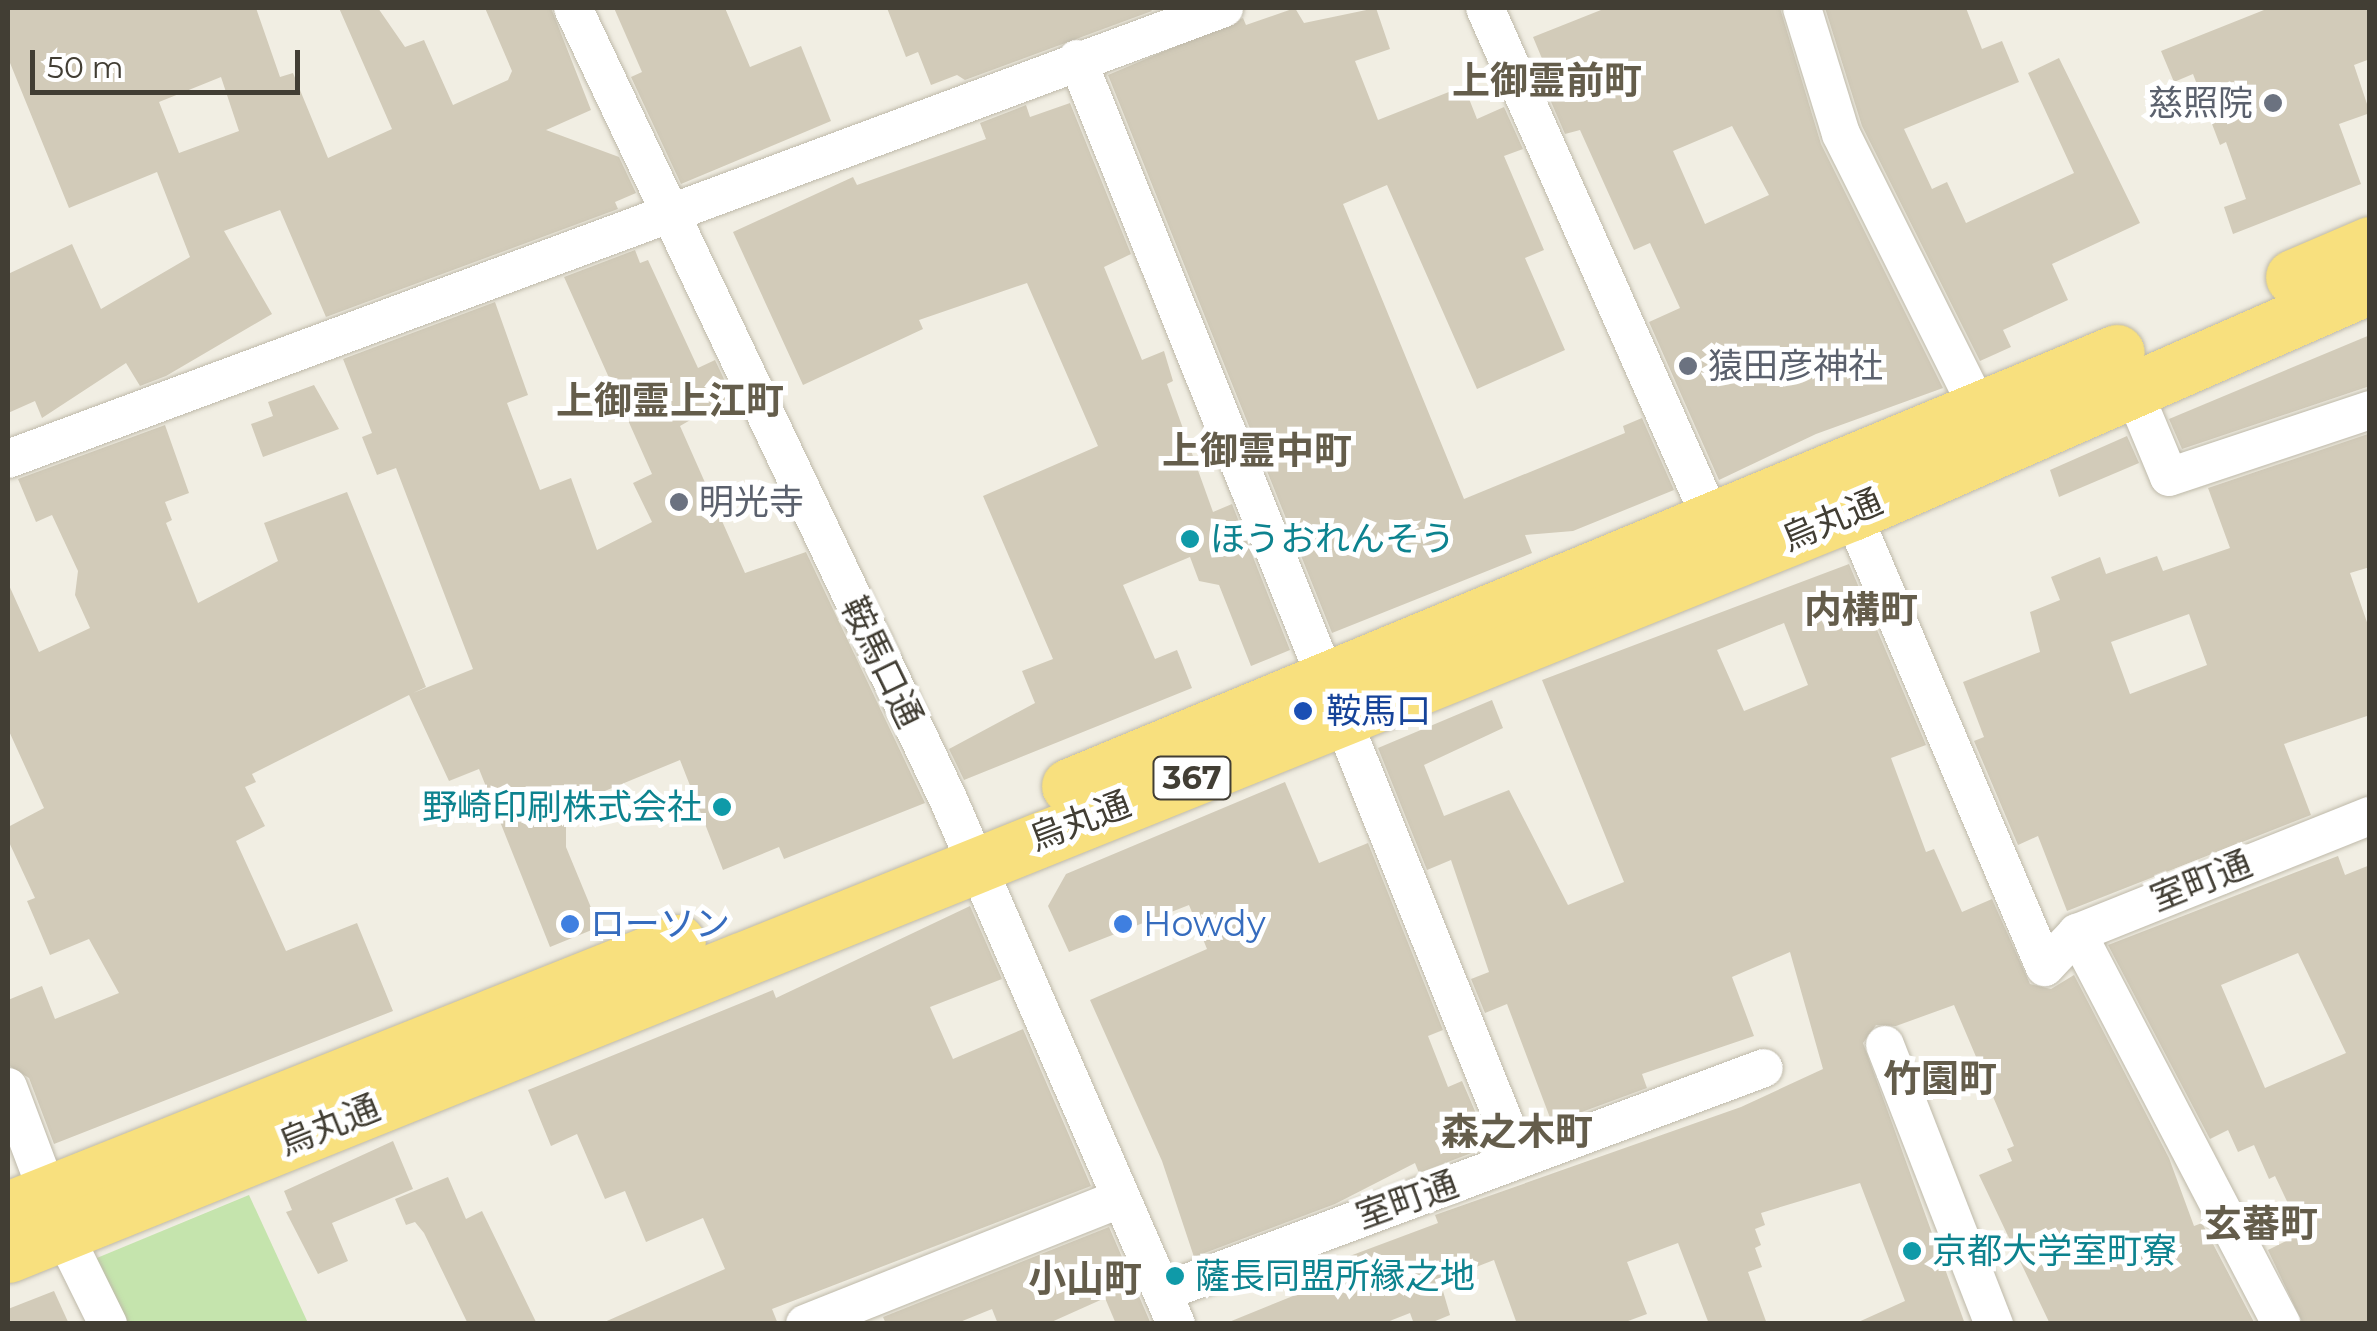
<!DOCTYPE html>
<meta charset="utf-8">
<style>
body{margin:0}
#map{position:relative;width:2377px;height:1331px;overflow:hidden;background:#f1eee3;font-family:Montserrat,"Noto Sans JP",sans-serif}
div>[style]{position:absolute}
.green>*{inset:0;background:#c5e4ad}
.building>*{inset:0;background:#d2cbb9}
.roads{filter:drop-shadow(0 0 2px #beb9a9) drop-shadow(0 0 2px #beb9a9)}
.minor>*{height:38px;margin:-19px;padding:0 19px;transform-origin:19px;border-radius:19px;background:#fff}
.trunk>*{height:55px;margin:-27.5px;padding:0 27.5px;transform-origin:27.5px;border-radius:27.5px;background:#f8e07e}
.dots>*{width:28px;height:28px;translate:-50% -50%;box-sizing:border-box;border:5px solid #fff;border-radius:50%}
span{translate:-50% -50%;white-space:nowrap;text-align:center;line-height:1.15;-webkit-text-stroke:10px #fff;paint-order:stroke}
.shield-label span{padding:2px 8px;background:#fff;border:2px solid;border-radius:8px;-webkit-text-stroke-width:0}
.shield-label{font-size:32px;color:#423e34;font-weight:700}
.worship-label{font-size:35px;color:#5b616d}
.right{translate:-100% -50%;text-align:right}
.left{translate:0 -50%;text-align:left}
.street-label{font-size:35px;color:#423e34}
.culture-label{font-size:35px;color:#0d838f}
.transit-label{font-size:35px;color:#164399}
.shop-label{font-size:35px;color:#366cbe}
.neighbourhood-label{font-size:38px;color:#645d4b;font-weight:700}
.frame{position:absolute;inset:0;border:10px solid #423e34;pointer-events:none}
.scale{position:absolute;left:30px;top:50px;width:270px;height:45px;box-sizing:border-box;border:5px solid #423e34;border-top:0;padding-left:12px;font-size:30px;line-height:35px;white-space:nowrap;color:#423e34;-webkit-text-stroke:8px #fff;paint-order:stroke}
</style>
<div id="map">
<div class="green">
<i style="clip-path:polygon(249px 1195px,308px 1323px,126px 1323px,92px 1260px)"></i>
</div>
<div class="building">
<i style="clip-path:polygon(evenodd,8px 8px,256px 8px,280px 77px,293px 73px,328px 158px,392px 129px,339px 8px,378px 8px,405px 47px,424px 40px,453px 105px,508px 80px,512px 71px,485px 8px,551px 8px,591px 110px,546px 130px,619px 157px,636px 193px,615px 202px,618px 209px,326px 317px,280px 210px,224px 231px,272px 314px,166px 376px,140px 386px,126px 363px,42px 418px,35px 401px,8px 413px,8px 274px,72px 244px,101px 309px,190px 257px,157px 172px,69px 208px,8px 58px,8px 8px,221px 77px,239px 131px,179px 153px,159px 102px,221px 77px)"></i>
<i style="clip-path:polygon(614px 8px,725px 8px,750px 67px,801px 46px,831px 121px,681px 184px,631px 77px,642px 72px)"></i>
<i style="clip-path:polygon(887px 8px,1150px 8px,1152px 11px,965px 80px,957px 75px,931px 85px,918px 52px,906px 57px)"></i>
<i style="clip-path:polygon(1295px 8px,1304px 23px,1376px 8px,1390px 49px,1355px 61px,1378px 120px,1464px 86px,1477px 119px,1504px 107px,1523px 149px,1504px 156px,1544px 250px,1525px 258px,1565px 350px,1477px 389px,1387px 185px,1343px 204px,1464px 499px,1625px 433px,1623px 426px,1642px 418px,1674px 490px,1573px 531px,1525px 535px,1532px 553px,1332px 633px,1108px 75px,1243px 18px,1246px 25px)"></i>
<i style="clip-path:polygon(evenodd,1606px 8px,1780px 8px,1821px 144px,1943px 388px,1816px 434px,1719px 480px,1649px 322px,1680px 308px,1650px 243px,1634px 250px,1580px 130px,1565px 134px,1545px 88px,1553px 85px,1533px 37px,1606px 8px,1732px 126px,1769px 195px,1705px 224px,1673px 151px,1732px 126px)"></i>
<i style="clip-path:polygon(1825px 8px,1966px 8px,1982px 49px,2002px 41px,2019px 82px,1904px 129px,1932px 189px,1947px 182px,1966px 223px,2074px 173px,2028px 73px,2059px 58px,2140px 223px,2052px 264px,2068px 300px,2003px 330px,2011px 347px,1980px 361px,1862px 126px)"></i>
<i style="clip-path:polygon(2269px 8px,2370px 8px,2370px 59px,2354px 65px,2370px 113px,2339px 124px,2361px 184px,2233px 234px,2224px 207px,2246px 199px,2226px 142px,2220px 145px,2193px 74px,2174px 82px,2161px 51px)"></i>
<i style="clip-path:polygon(1070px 103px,1131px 254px,1104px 267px,1142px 360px,1164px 351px,1173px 381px,1167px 384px,1213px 512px,1232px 504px,1290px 650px,1251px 666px,1219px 585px,1199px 581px,1190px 557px,1123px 585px,1155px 659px,1177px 650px,1192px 688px,964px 780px,949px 749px,1035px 703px,1022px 671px,1053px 659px,983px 496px,1098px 446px,1027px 283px,919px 320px,923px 329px,803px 385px,733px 232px,853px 177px,857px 185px,986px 139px,980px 123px,1026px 105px,1030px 117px)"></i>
<i style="clip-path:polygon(635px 250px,640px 263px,648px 260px,698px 368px,715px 360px,732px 396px,680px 426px,745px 573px,806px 552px,925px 803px,784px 859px,779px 847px,723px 870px,680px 760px,566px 807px,566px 847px,599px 927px,550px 947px,479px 769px,449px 781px,409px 695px,252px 774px,256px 782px,245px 787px,265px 826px,236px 841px,286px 951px,357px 923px,393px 1011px,54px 1144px,29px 1078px,8px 1065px,8px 1000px,42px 986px,55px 1019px,119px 993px,89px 939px,50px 955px,27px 901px,35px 898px,8px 840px,8px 827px,44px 808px,8px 729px,8px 583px,39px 652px,90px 628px,75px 595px,78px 571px,52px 515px,36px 522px,18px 479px,165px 425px,189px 493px,165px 502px,172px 520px,166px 523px,198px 603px,278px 561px,264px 523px,347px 492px,426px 687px,413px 693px,473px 669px,396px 468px,377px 475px,362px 437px,372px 433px,343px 359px,495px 302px,528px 395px,507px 403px,540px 490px,571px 478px,597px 550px,652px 522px,633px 483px,652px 474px,564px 277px)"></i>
<i style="clip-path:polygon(2370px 335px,2370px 386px,2182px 449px,2169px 419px)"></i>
<i style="clip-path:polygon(314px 385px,339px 429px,263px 457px,251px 424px,273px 416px,268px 402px)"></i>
<i style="clip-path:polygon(evenodd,2368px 434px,2370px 567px,2350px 573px,2370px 631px,2370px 715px,2284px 744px,2311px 815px,2067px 911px,2038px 836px,2018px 845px,1974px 741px,1984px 737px,1963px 682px,2040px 652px,2030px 612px,2060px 600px,2051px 577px,2100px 557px,2106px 574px,2157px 556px,2163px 571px,2230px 548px,2208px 488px,2368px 434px,2189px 614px,2207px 665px,2130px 694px,2111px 642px,2189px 614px)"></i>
<i style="clip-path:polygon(2127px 436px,2139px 463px,2059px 497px,2050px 470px)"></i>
<i style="clip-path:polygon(evenodd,1849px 564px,1926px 745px,1891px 758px,1926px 852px,1934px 849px,1962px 912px,1992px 899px,2030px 984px,2051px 989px,2074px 975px,2169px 1158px,2194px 1226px,2202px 1223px,2255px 1324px,2050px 1324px,1979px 1175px,2012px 1161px,2007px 1149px,2014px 1146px,1954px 1005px,1896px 1026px,1876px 1025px,1863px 1043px,1965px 1324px,1854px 1324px,1905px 1301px,1860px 1183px,1761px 1213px,1765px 1225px,1755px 1229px,1761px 1245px,1755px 1248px,1762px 1267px,1748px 1272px,1767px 1324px,1709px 1324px,1678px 1243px,1627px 1262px,1647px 1314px,1620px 1324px,1517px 1324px,1494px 1260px,1440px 1281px,1450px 1315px,1428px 1324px,1414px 1324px,1410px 1313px,1382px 1324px,1224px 1324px,1345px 1275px,1339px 1260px,1438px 1223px,1435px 1215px,1741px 1107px,1823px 1069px,1790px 952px,1732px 977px,1754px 1036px,1642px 1074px,1647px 1088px,1552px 1123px,1507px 1004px,1485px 1013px,1471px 979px,1489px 972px,1451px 860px,1427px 870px,1378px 748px,1492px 700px,1503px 728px,1424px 765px,1444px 816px,1509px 790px,1568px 905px,1624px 882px,1542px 680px,1849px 564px,1784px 623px,1808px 685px,1744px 711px,1717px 650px,1784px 623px)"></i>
<i style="clip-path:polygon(1285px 782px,1319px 863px,1368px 843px,1443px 1030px,1428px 1036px,1448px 1087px,1462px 1081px,1490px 1146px,1419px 1173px,1415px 1163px,1335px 1204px,1194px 1257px,1162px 1161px,1090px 1000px,1207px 949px,1189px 905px,1069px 952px,1048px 906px,1066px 874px)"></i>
<i style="clip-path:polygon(evenodd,2338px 856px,2345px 875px,2370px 865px,2370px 1324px,2303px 1324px,2268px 1250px,2302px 1233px,2275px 1176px,2269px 1179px,2254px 1145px,2238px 1152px,2228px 1130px,2210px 1139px,2108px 945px,2338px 856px,2298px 953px,2346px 1053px,2265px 1088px,2221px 985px,2298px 953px)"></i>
<i style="clip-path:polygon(970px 906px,1002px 979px,930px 1007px,953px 1059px,1023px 1029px,1091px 1186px,772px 1309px,778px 1324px,600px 1324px,725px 1269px,703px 1218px,646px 1242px,625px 1191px,605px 1199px,577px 1134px,551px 1146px,528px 1090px,773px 990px,776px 998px)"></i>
<i style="clip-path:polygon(393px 1141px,413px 1189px,332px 1223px,348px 1261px,318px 1274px,286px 1212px,292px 1210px,284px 1191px)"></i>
<i style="clip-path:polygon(448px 1177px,466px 1219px,482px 1211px,537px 1324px,468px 1324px,424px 1233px,415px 1222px,406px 1225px,395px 1199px)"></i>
<i style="clip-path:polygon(1109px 1227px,1151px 1324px,1116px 1324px,1105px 1298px,1047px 1324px,998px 1324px,992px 1309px,955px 1324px,886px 1324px,883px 1317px)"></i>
<i style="clip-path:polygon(54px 1291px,69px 1324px,8px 1324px,8px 1309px)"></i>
</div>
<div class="roads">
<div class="minor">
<i style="left:573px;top:8px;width:878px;rotate:64.63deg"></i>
<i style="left:949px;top:801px;width:570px;rotate:66.54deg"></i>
<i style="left:1485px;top:8px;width:583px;rotate:66.12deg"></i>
<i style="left:1802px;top:8px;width:132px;rotate:72.8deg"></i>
<i style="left:1841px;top:134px;width:330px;rotate:63.4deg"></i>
<i style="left:1077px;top:59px;width:1185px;rotate:68.11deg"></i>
<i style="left:2132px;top:388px;width:96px;rotate:67.4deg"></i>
<i style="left:2169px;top:477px;width:212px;rotate:-18.4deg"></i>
<i style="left:8px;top:459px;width:1297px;rotate:-20.35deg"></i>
<i style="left:1852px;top:513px;width:493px;rotate:67deg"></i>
<i style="left:2045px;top:967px;width:47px;rotate:-46.7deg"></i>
<i style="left:2077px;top:933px;width:315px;rotate:-21.8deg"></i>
<i style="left:2077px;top:933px;width:441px;rotate:62.4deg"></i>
<i style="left:1885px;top:1045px;width:300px;rotate:68.7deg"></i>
<i style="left:8px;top:1087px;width:156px;rotate:69.4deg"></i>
<i style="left:63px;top:1233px;width:102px;rotate:63.7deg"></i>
<i style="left:1163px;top:1292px;width:641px;rotate:-20.44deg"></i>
<i style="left:805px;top:1324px;width:340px;rotate:-21.7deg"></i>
</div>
<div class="trunk">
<i style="left:2293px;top:277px;width:84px;rotate:-23.2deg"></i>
<i style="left:1069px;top:786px;width:1134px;rotate:-22.5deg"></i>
<i style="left:8px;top:1209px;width:721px;rotate:-21.73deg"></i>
<i style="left:8px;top:1255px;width:1988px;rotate:-21.92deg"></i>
<i style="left:1852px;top:513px;width:566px;rotate:-23.66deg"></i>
</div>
</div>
<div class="dots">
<i style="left:2273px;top:103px;background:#6b7280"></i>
<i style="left:1688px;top:366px;background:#6b7280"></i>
<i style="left:679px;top:502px;background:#6b7280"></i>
<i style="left:1190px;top:539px;background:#0f9aa8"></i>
<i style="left:1303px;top:711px;background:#1a4fb4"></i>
<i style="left:722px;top:807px;background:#0f9aa8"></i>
<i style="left:570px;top:924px;background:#3f7fe0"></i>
<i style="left:1123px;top:924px;background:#3f7fe0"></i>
<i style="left:1912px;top:1251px;background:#0f9aa8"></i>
<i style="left:1175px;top:1276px;background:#0f9aa8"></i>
</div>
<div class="shield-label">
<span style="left:1192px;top:778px">367</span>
</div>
<div class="worship-label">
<span class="right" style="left:2253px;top:103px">慈照院</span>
<span class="left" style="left:1708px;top:366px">猿田彦神社</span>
<span class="left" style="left:699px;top:502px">明光寺</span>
</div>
<div class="street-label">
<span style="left:1832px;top:520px;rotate:-23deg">烏丸通</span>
<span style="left:882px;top:662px;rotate:64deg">鞍馬口通</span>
<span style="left:1080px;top:821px;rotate:-21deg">烏丸通</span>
<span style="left:2201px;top:881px;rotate:-22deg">室町通</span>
<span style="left:329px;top:1125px;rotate:-22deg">烏丸通</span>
<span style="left:1407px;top:1200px;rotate:-20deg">室町通</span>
</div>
<div class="culture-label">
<span class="left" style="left:1210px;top:539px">ほうおれんそう</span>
<span class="right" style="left:702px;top:807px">野崎印刷株式会社</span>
<span class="left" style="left:1932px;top:1251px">京都大学室町寮</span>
<span class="left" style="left:1195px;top:1276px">薩長同盟所縁之地</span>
</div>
<div class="transit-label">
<span class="left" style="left:1326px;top:711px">鞍馬口</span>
</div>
<div class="shop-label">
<span class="left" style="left:590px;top:924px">ローソン</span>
<span class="left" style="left:1143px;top:924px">Howdy</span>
</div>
<div class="neighbourhood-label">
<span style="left:1547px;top:81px">上御霊前町</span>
<span style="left:670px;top:401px">上御霊上江町</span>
<span style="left:1257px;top:451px">上御霊中町</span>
<span style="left:1861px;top:610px">内構町</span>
<span style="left:1940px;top:1079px">竹園町</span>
<span style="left:1517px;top:1132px">森之木町</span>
<span style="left:2261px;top:1224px">玄蕃町</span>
<span style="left:1085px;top:1279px">小山町</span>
</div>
<div class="frame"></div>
<div class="scale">50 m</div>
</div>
